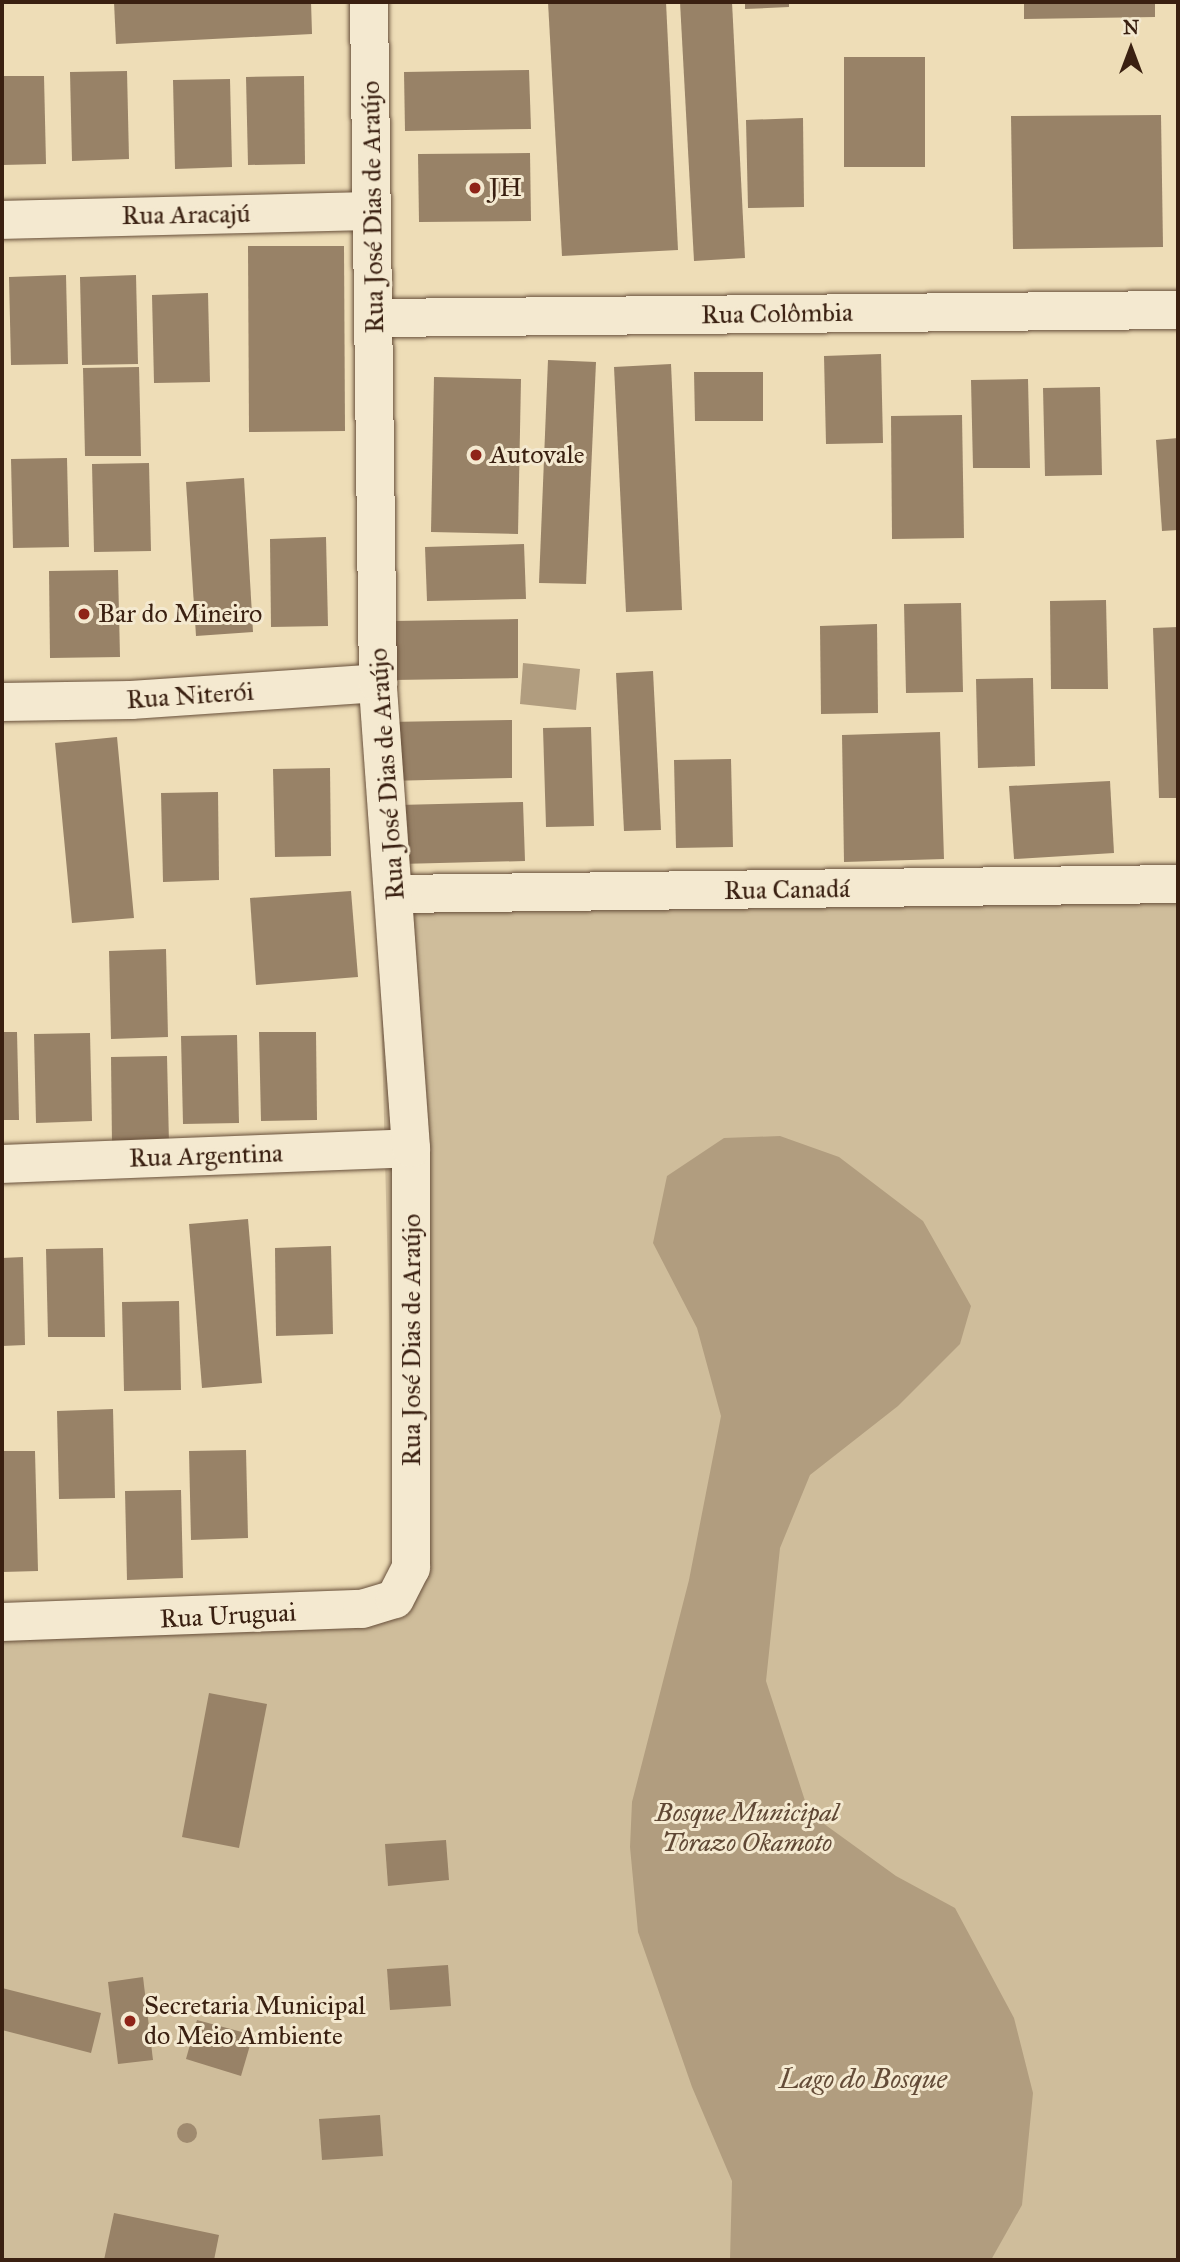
<!DOCTYPE html>
<meta charset="utf-8">
<style>
body{margin:0}
#map{position:relative;width:1180px;height:2262px;overflow:hidden;background:#eeddb7;font-family:"IM FELL Great Primer",serif}
div>[style]{position:absolute}
.green>*{inset:0;background:#cfbd9b}
.water>*{inset:0;background:#b19d7f}
.building>*{inset:0;background:#988267}
.roads{filter:drop-shadow(0 0 2px #674f3a) drop-shadow(0 0 2px #674f3a)}
.minor>*{height:38px;margin:-19px;padding:0 19px;transform-origin:19px;border-radius:19px;background:#f4e9d0}
.trees>*{width:20px;height:20px;margin:-10px;border-radius:50%;background:#9f8a6f}
.dots>*{width:19px;height:19px;translate:-50% -50%;box-sizing:border-box;border:4px solid #f4e9d0;border-radius:50%}
span{translate:-50% -50%;white-space:nowrap;text-align:center;line-height:1.15;-webkit-text-stroke:6px #f4e9d0;paint-order:stroke}
.poi-label{font-size:26px;color:#3a2011}
.left{translate:0 -50%;text-align:left}
.street-label{font-size:26px;color:#3a2011}
.park-label{font-size:26px;color:#5f4734;font-style:italic}
.water-label{font-size:28px;color:#644c38;font-style:italic}
.frame{position:absolute;inset:0;border:4px solid #3a2011;pointer-events:none}
.north{position:absolute;left:1096px;top:14px;width:70px;height:70px;-webkit-text-stroke:5px #f4e9d0;paint-order:stroke;rotate:0deg;font-size:19px;font-weight:700;line-height:28px;text-align:center;color:#3a2011}
.north::after{content:'';display:block;margin:auto;width:24px;height:32px;background:#3a2011;clip-path:polygon(50% 0,100% 100%,50% 72%,0 100%)}
</style>
<div id="map">
<div class="green">
<i style="clip-path:polygon(378px 883px,1178px 888px,1178px 2260px,2px 2260px,2px 1613px,386px 1591px,395px 1550px)"></i>
</div>
<div class="water">
<i style="clip-path:polygon(523px 663px,580px 669px,576px 710px,520px 704px)"></i>
<i style="clip-path:polygon(780px 1136px,839px 1157px,923px 1221px,971px 1306px,960px 1344px,898px 1406px,810px 1475px,780px 1548px,766px 1681px,809px 1813px,896px 1876px,955px 1908px,1014px 2018px,1033px 2093px,1022px 2205px,991px 2260px,730px 2260px,732px 2181px,692px 2087px,638px 1932px,630px 1847px,632px 1802px,689px 1580px,721px 1416px,697px 1328px,653px 1243px,667px 1176px,724px 1138px)"></i>
</div>
<div class="building">
<i style="clip-path:polygon(114px 2px,311px 2px,312px 34px,116px 44px)"></i>
<i style="clip-path:polygon(548px 2px,666px 2px,678px 250px,562px 256px)"></i>
<i style="clip-path:polygon(680px 2px,732px 2px,745px 258px,694px 261px)"></i>
<i style="clip-path:polygon(745px 2px,789px 2px,789px 7px,745px 9px)"></i>
<i style="clip-path:polygon(1024px 2px,1155px 2px,1155px 17px,1024px 19px)"></i>
<i style="clip-path:polygon(844px 57px,925px 57px,925px 167px,844px 167px)"></i>
<i style="clip-path:polygon(529px 70px,531px 129px,405px 131px,404px 72px)"></i>
<i style="clip-path:polygon(127px 71px,129px 159px,72px 161px,70px 72px)"></i>
<i style="clip-path:polygon(2px 76px,44px 76px,46px 164px,2px 165px)"></i>
<i style="clip-path:polygon(304px 76px,305px 164px,248px 165px,246px 77px)"></i>
<i style="clip-path:polygon(230px 79px,232px 167px,175px 169px,173px 80px)"></i>
<i style="clip-path:polygon(1161px 115px,1163px 247px,1013px 249px,1011px 116px)"></i>
<i style="clip-path:polygon(803px 118px,804px 207px,748px 208px,746px 120px)"></i>
<i style="clip-path:polygon(530px 153px,531px 221px,419px 222px,418px 154px)"></i>
<i style="clip-path:polygon(248px 246px,344px 246px,345px 431px,249px 432px)"></i>
<i style="clip-path:polygon(66px 275px,68px 364px,11px 365px,9px 277px)"></i>
<i style="clip-path:polygon(136px 275px,138px 364px,82px 365px,80px 277px)"></i>
<i style="clip-path:polygon(208px 293px,210px 382px,154px 383px,152px 295px)"></i>
<i style="clip-path:polygon(881px 354px,883px 443px,826px 444px,824px 356px)"></i>
<i style="clip-path:polygon(548px 360px,596px 362px,586px 584px,539px 583px)"></i>
<i style="clip-path:polygon(671px 364px,682px 610px,626px 612px,614px 367px)"></i>
<i style="clip-path:polygon(139px 367px,141px 456px,85px 456px,83px 368px)"></i>
<i style="clip-path:polygon(694px 372px,763px 372px,763px 421px,695px 421px)"></i>
<i style="clip-path:polygon(434px 377px,521px 379px,518px 534px,431px 532px)"></i>
<i style="clip-path:polygon(1028px 379px,1030px 468px,973px 468px,971px 380px)"></i>
<i style="clip-path:polygon(1100px 387px,1102px 475px,1045px 476px,1043px 388px)"></i>
<i style="clip-path:polygon(962px 415px,964px 538px,892px 539px,891px 416px)"></i>
<i style="clip-path:polygon(1178px 438px,1178px 530px,1162px 531px,1156px 440px)"></i>
<i style="clip-path:polygon(67px 458px,69px 547px,13px 548px,11px 459px)"></i>
<i style="clip-path:polygon(149px 463px,151px 551px,94px 552px,92px 464px)"></i>
<i style="clip-path:polygon(244px 478px,253px 632px,196px 636px,186px 482px)"></i>
<i style="clip-path:polygon(326px 537px,328px 626px,271px 627px,270px 539px)"></i>
<i style="clip-path:polygon(524px 544px,526px 599px,427px 601px,425px 547px)"></i>
<i style="clip-path:polygon(118px 570px,120px 657px,50px 658px,49px 571px)"></i>
<i style="clip-path:polygon(1106px 600px,1108px 689px,1051px 689px,1050px 601px)"></i>
<i style="clip-path:polygon(961px 603px,963px 692px,906px 693px,904px 604px)"></i>
<i style="clip-path:polygon(518px 619px,518px 678px,393px 680px,392px 621px)"></i>
<i style="clip-path:polygon(877px 624px,878px 713px,821px 714px,820px 626px)"></i>
<i style="clip-path:polygon(1178px 627px,1178px 798px,1159px 798px,1153px 628px)"></i>
<i style="clip-path:polygon(653px 671px,661px 830px,624px 831px,616px 673px)"></i>
<i style="clip-path:polygon(1033px 678px,1035px 766px,978px 768px,976px 679px)"></i>
<i style="clip-path:polygon(512px 720px,512px 778px,387px 781px,386px 722px)"></i>
<i style="clip-path:polygon(591px 727px,594px 826px,546px 827px,543px 728px)"></i>
<i style="clip-path:polygon(940px 732px,944px 859px,844px 862px,842px 735px)"></i>
<i style="clip-path:polygon(117px 737px,134px 918px,72px 923px,55px 743px)"></i>
<i style="clip-path:polygon(731px 759px,733px 847px,676px 848px,674px 760px)"></i>
<i style="clip-path:polygon(330px 768px,331px 856px,275px 857px,273px 769px)"></i>
<i style="clip-path:polygon(1110px 781px,1114px 853px,1014px 859px,1009px 786px)"></i>
<i style="clip-path:polygon(218px 792px,219px 880px,163px 882px,161px 793px)"></i>
<i style="clip-path:polygon(523px 802px,525px 861px,399px 864px,398px 805px)"></i>
<i style="clip-path:polygon(351px 891px,358px 977px,256px 985px,250px 898px)"></i>
<i style="clip-path:polygon(166px 949px,168px 1037px,111px 1039px,109px 951px)"></i>
<i style="clip-path:polygon(2px 1032px,17px 1032px,19px 1120px,2px 1120px)"></i>
<i style="clip-path:polygon(259px 1032px,316px 1032px,317px 1120px,261px 1121px)"></i>
<i style="clip-path:polygon(90px 1033px,92px 1121px,36px 1123px,34px 1034px)"></i>
<i style="clip-path:polygon(237px 1035px,239px 1123px,183px 1124px,181px 1036px)"></i>
<i style="clip-path:polygon(167px 1056px,169px 1144px,112px 1145px,111px 1057px)"></i>
<i style="clip-path:polygon(248px 1219px,262px 1383px,202px 1388px,189px 1224px)"></i>
<i style="clip-path:polygon(331px 1246px,333px 1334px,276px 1336px,275px 1248px)"></i>
<i style="clip-path:polygon(103px 1248px,105px 1337px,48px 1337px,46px 1249px)"></i>
<i style="clip-path:polygon(23px 1257px,25px 1345px,2px 1346px,2px 1258px)"></i>
<i style="clip-path:polygon(179px 1301px,181px 1390px,124px 1391px,122px 1302px)"></i>
<i style="clip-path:polygon(113px 1409px,115px 1498px,59px 1499px,57px 1411px)"></i>
<i style="clip-path:polygon(246px 1450px,248px 1538px,191px 1540px,189px 1451px)"></i>
<i style="clip-path:polygon(2px 1451px,35px 1451px,38px 1571px,2px 1572px)"></i>
<i style="clip-path:polygon(181px 1490px,183px 1578px,127px 1580px,125px 1491px)"></i>
<i style="clip-path:polygon(209px 1693px,267px 1704px,239px 1848px,182px 1837px)"></i>
<i style="clip-path:polygon(446px 1840px,449px 1880px,388px 1886px,385px 1844px)"></i>
<i style="clip-path:polygon(448px 1965px,451px 2006px,390px 2010px,387px 1969px)"></i>
<i style="clip-path:polygon(143px 1977px,153px 2060px,118px 2064px,108px 1982px)"></i>
<i style="clip-path:polygon(2px 1988px,101px 2013px,91px 2053px,2px 2030px)"></i>
<i style="clip-path:polygon(197px 2020px,253px 2035px,241px 2076px,186px 2059px)"></i>
<i style="clip-path:polygon(380px 2115px,383px 2156px,322px 2160px,319px 2119px)"></i>
<i style="clip-path:polygon(114px 2213px,219px 2235px,214px 2260px,104px 2260px)"></i>
</div>
<div class="roads">
<div class="minor">
<i style="left:2px;top:220px;width:369px;rotate:-1.4deg"></i>
<i style="left:376px;top:318px;width:802px;rotate:-0.57deg"></i>
<i style="left:2px;top:702px;width:129px;rotate:-0.9deg"></i>
<i style="left:131px;top:700px;width:248px;rotate:-3.9deg"></i>
<i style="left:395px;top:894px;width:783px;rotate:-0.73deg"></i>
<i style="left:2px;top:1164px;width:409px;rotate:-2.2deg"></i>
<i style="left:2px;top:1622px;width:360px;rotate:-2.1deg"></i>
<i style="left:362px;top:1609px;width:34px;rotate:-17deg"></i>
<i style="left:395px;top:1599px;width:35px;rotate:-63deg"></i>
<i style="left:411px;top:1568px;width:420px;rotate:-90deg"></i>
<i style="left:411px;top:1148px;width:466px;rotate:-94.1deg"></i>
<i style="left:378px;top:683px;width:681px;rotate:-90.76deg"></i>
</div>
</div>
<div class="trees">
<i style="left:187px;top:2133px"></i>
</div>
<div class="dots">
<i style="left:475px;top:188px;background:#8f2418"></i>
<i style="left:476px;top:455px;background:#8f2418"></i>
<i style="left:84px;top:614px;background:#8f2418"></i>
<i style="left:130px;top:2021px;background:#8f2418"></i>
</div>
<div class="poi-label">
<span class="left" style="left:489px;top:188px">JH</span>
<span class="left" style="left:490px;top:455px">Autovale</span>
<span class="left" style="left:98px;top:614px">Bar do Mineiro</span>
<span class="left" style="left:144px;top:2021px">Secretaria Municipal<br>do Meio Ambiente</span>
</div>
<div class="street-label">
<span style="left:373px;top:207px;rotate:-91deg">Rua José Dias de Araújo</span>
<span style="left:186px;top:215px;rotate:-1deg">Rua Aracajú</span>
<span style="left:777px;top:314px;rotate:-1deg">Rua Colômbia</span>
<span style="left:190px;top:696px;rotate:-4deg">Rua Niterói</span>
<span style="left:387px;top:774px;rotate:-94deg">Rua José Dias de Araújo</span>
<span style="left:787px;top:890px;rotate:-1deg">Rua Canadá</span>
<span style="left:206px;top:1156px;rotate:-2deg">Rua Argentina</span>
<span style="left:412px;top:1340px;rotate:-90deg">Rua José Dias de Araújo</span>
<span style="left:228px;top:1616px;rotate:-3deg">Rua Uruguai</span>
</div>
<div class="park-label">
<span style="left:747px;top:1828px">Bosque Municipal<br>Torazo Okamoto</span>
</div>
<div class="water-label">
<span style="left:863px;top:2079px">Lago do Bosque</span>
</div>
<div class="frame"></div>
<div class="north">N</div>
</div>
